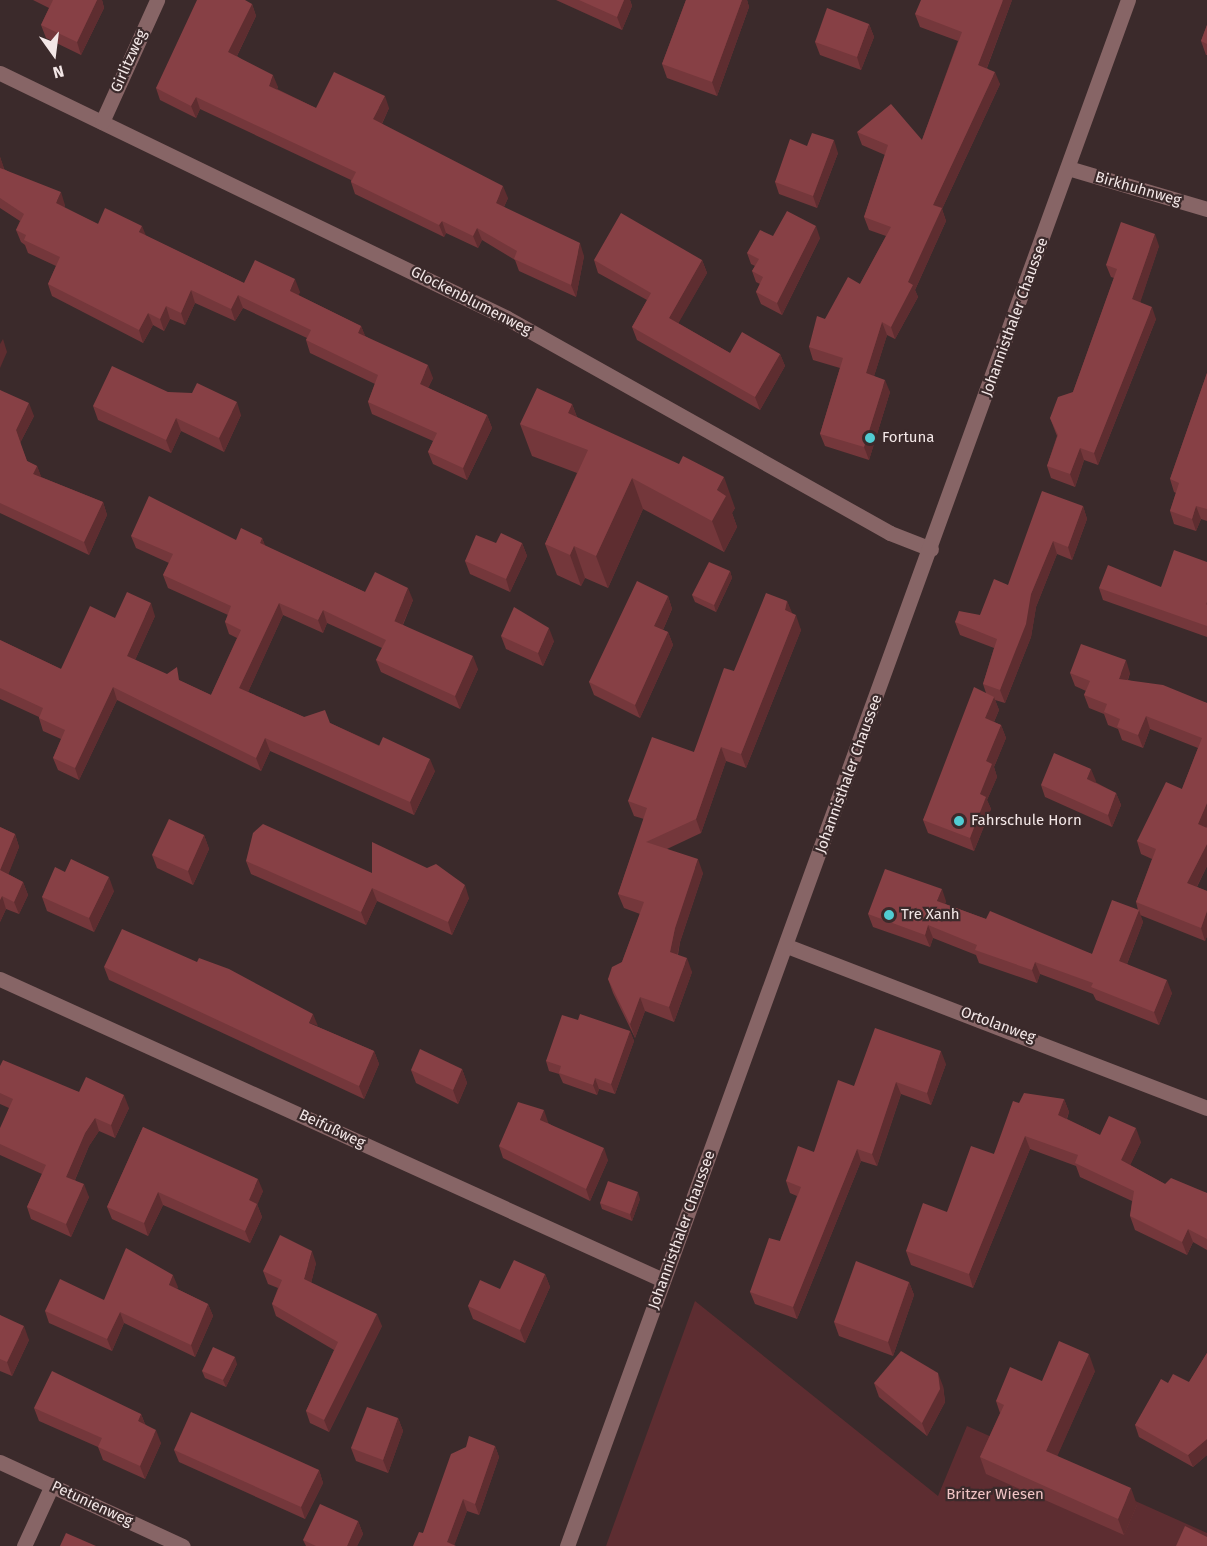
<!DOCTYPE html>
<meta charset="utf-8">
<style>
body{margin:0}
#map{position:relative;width:1207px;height:1546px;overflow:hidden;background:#3b2a2b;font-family:"Fira Sans",sans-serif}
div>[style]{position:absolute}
.green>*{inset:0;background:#5d2d31}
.minor>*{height:15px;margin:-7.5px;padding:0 7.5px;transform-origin:7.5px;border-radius:7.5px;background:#876566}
.wall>*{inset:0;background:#74373b}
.shaded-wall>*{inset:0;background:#5e2d30}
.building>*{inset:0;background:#874045}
.dots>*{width:16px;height:16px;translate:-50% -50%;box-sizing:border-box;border:3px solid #3b2a2b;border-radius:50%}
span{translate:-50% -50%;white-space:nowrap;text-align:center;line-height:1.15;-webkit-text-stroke:4.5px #3b2a2b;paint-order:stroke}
.street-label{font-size:15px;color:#f3e7e7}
.poi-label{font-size:15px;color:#f3e7e7}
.left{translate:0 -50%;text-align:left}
.park-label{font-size:15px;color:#f1c4c5}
.north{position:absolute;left:24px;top:24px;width:60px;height:60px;-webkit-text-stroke:4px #3b2a2b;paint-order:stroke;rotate:166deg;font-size:16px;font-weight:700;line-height:24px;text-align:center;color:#f3e7e7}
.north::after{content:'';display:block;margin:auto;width:21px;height:27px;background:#f3e7e7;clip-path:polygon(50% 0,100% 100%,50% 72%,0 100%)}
</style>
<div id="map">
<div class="green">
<i style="clip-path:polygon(695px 1301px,938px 1496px,967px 1426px,1207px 1533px,1207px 1546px,606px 1546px)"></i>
</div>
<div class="minor">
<i style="left:0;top:73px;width:563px;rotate:25.79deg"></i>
<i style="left:507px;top:318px;width:439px;rotate:29.3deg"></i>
<i style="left:890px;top:533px;width:44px;rotate:21.3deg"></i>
<i style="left:102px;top:122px;width:134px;rotate:-65.7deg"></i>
<i style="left:1068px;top:168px;width:145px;rotate:16.4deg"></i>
<i style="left:787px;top:946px;width:450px;rotate:21.1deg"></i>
<i style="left:0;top:979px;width:728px;rotate:24.42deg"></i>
<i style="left:0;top:1462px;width:201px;rotate:24.7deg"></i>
<i style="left:24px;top:1546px;width:67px;rotate:-65.3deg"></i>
<i style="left:567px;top:1546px;width:1645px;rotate:-70.06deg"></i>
</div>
<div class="wall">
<i style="clip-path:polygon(33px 0,102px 0,104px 8px,81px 55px,46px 38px,41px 25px,49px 8px)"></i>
<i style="clip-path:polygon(556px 0,630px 0,632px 6px,622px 30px)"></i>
<i style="clip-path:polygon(686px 0,747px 0,749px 7px,717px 96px,667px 78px,662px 64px)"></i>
<i style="clip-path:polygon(1012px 0,987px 68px,1000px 84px,942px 209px,946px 221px,915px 290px,918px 297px,895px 339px,887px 335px,874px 376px,890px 392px,869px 460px,825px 446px,820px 434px,840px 368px,813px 360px,809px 347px,825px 319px,860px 284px,886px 236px,869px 230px,864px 217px,885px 155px,862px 145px,857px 132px,922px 140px,958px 41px,920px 27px,915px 14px)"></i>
<i style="clip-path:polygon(252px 4px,256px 16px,237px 56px,278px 87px,277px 89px,316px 108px,389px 108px,382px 124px,508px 198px,504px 207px,584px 256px,576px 297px,519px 271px,515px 260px,482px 240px,478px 248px,446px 233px,444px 237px,355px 194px,351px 182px,351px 180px,200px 109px,196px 118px,160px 100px,156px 88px)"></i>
<i style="clip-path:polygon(869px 24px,874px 37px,861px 70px,820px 55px,815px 42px)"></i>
<i style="clip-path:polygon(1207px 25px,1207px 55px,1206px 55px,1201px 41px)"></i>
<i style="clip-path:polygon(807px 146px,838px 153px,817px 208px,779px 194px,775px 182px)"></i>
<i style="clip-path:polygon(0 157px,4px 169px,65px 205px,64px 208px,98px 224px,146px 236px,244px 283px,300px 292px,298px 295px,361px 326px,365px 336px,433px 378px,428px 388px,487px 415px,492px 428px,467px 480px,433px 464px,428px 452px,433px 441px,372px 414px,368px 402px,375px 384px,310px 353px,306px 340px,307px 338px,243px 308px,235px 321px,195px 303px,185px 325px,170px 319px,164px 331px,153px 325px,143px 343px,52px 296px,48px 284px,56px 266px,28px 253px,25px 245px,21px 242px,16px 230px,20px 221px,0 208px)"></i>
<i style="clip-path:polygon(773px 236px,820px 238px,782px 315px,761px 304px,756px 292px,760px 284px,756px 282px,752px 271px,755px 266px,751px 264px,747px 253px)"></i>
<i style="clip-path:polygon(1159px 246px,1140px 302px,1156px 319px,1098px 465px,1084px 460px,1075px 487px,1051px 478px,1047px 466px,1057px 436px,1050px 418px,1073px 392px,1114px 278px,1111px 277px,1106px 265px)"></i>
<i style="clip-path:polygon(594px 260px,702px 260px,707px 273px,678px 323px,730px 353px,780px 354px,785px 366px,760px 410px,637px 340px,632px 327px,647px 300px,598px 273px)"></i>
<i style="clip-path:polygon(1207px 373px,1207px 521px,1201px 519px,1196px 531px,1174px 524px,1170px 511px,1176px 493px,1174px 492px,1170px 479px)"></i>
<i style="clip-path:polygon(0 390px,34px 416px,20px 443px,27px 461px,37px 466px,41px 477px,103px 502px,107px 515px,89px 555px,0 513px)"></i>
<i style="clip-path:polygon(168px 392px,241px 415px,224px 452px,181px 431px,171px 453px,98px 420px,93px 406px)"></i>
<i style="clip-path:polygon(572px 404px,577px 417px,735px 508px,732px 513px,737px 527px,724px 552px,643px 509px,608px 588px,585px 578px,581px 586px,557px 575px,545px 544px,577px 473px,532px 456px,520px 424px)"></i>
<i style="clip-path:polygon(1083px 506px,1087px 519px,1072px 560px,1057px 554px,1036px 607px,1031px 637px,1005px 703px,995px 700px,999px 710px,994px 722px,1001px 725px,1006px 738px,994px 767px,997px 777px,987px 800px,991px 809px,974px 851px,928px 833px,923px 820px,986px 693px,983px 684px,994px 648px,960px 635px,955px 622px,980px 615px)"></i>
<i style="clip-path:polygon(131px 536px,236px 540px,262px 538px,265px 546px,365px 592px,413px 600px,403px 625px,478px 669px,460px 709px,381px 672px,376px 660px,382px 648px,327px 623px,323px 633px,283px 615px,248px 692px,304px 717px,330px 723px,435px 771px,414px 815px,270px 751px,261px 771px,117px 700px,79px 780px,58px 770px,53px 758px,61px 739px,43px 731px,39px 718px,39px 717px,0 699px,0 640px,61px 669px,115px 618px,155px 616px,135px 660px,211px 695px,237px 638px,229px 634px,225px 622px,228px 615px,168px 588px,163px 575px,169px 563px,136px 548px)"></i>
<i style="clip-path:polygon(496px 543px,522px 543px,527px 556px,510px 592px,470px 574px,465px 561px)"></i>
<i style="clip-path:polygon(1207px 562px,1207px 637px,1103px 600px,1099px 588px,1161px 587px)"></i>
<i style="clip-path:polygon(730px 571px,732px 578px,716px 612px,695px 602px,692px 595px)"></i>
<i style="clip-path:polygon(668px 596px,672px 609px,663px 630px,668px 632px,673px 645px,640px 718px,594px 695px,589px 682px)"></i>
<i style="clip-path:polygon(787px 601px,792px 614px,801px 630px,746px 768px,726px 761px,701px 833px,667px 849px,703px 873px,680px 942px,678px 955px,692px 972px,674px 1022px,645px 1011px,635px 1038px,613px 993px,608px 979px,622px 962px,640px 914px,624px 908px,618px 894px,644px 819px,634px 816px,628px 801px,694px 752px,734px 671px)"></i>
<i style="clip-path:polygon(501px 636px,554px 641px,543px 666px,506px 649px)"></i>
<i style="clip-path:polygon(1070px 673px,1130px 673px,1128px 680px,1207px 703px,1207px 866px,1197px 887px,1207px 891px,1207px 936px,1205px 941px,1140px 915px,1143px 922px,1127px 964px,1172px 993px,1159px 1025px,1096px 1000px,1093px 994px,1040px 974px,1037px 983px,979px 963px,976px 955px,933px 938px,930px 947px,873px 927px,868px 914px,946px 901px,945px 904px,986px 919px,1092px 954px,1138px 910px,1136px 902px,1152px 859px,1141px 854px,1137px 841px,1182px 789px,1198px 748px,1150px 729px,1143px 748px,1122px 740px,1118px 729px,1108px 725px,1104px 714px,1089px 708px,1084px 695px,1086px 691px,1075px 686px)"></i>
<i style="clip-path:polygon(1096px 781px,1095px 782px,1116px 793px,1121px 805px,1112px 827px,1045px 797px,1041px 785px)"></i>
<i style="clip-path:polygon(0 827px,15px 834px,19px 847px,8px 874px,23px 882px,28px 895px,19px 914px,6px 909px,0 922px)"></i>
<i style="clip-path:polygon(204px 835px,209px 849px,193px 885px,157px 868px,152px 855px)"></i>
<i style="clip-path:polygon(246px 861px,372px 873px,469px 898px,452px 935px,377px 901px,366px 925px,251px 874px)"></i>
<i style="clip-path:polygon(65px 872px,114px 891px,94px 932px,47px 911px,42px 897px)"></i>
<i style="clip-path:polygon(104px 967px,318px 1027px,374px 1051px,379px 1064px,364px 1099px,109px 980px)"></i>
<i style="clip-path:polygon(578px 1020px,630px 1031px,634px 1041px,615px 1094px,599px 1089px,597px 1095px,563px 1083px,559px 1074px,549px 1071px,546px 1061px)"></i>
<i style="clip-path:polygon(946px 1064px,931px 1105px,901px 1094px,877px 1166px,861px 1161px,797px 1319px,755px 1304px,750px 1292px,780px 1241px,797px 1196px,790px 1193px,786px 1181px,814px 1152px,854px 1086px)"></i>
<i style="clip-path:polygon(0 1066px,79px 1092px,129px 1108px,115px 1138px,99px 1131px,89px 1146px,75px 1180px,89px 1197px,71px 1237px,31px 1219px,27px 1207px,42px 1174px,0 1155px,0 1144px,9px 1108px,0 1104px)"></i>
<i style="clip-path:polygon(462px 1069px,467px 1083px,458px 1104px,416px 1083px,411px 1070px)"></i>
<i style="clip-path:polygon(1064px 1099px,1069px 1112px,1067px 1119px,1100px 1135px,1141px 1142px,1130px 1165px,1165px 1184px,1207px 1193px,1207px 1250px,1193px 1242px,1187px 1255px,1135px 1230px,1130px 1216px,1132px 1201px,1080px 1177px,1076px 1166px,1030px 1149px,973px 1288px,911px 1265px,906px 1251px,947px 1212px,994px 1154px,1019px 1103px)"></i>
<i style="clip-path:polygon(548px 1122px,548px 1123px,608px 1160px,590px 1201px,503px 1158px,499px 1146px)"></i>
<i style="clip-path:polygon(143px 1127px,263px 1191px,257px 1204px,262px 1217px,250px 1243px,163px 1205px,148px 1236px,112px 1219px,107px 1207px)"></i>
<i style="clip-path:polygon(640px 1199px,632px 1221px,602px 1209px,600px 1203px)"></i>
<i style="clip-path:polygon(316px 1263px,311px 1283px,382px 1326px,329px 1432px,310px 1423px,306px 1411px,334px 1350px,276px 1316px,272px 1304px,278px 1288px,268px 1284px,263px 1271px)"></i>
<i style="clip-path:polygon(545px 1274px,550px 1287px,525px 1343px,473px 1319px,468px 1306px,500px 1289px)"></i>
<i style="clip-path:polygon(909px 1282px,914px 1295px,893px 1356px,839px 1336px,834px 1322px)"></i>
<i style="clip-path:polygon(178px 1287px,177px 1289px,208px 1304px,213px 1316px,195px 1357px,124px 1323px,112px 1351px,49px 1323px,45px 1311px)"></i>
<i style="clip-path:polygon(0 1315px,29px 1340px,12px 1376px,0 1371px)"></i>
<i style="clip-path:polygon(1207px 1353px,1207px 1455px,1193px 1467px,1139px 1437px,1135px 1425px,1168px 1383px,1189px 1382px)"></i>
<i style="clip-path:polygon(237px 1364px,226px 1387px,205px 1378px,202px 1371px)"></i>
<i style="clip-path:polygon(1095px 1371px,1057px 1456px,1137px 1505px,1124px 1535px,986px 1474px,980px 1457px,1000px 1413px,996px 1401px,1042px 1381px)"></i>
<i style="clip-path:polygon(874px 1383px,943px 1386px,945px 1402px,927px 1436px,879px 1397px)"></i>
<i style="clip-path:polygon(34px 1408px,141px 1414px,145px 1424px,161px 1443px,145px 1479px,103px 1460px,98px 1447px,39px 1421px)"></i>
<i style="clip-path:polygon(398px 1418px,403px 1431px,388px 1473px,356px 1461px,351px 1448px)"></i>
<i style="clip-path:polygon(495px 1446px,499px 1457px,479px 1515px,467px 1511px,454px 1545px,423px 1533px)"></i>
<i style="clip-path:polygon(174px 1450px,319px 1470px,323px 1483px,305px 1519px,179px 1462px)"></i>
<i style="clip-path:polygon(358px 1521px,363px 1534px,357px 1546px,306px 1546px,303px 1540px)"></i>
</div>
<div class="shaded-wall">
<i style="clip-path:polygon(97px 0,102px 0,104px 8px,81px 55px,77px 42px)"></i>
<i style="clip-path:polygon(624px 0,630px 0,632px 6px,622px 30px,617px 17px)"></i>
<i style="clip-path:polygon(742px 0,747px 0,749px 7px,717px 96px,712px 82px)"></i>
<i style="clip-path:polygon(1003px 0,1012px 0,983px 78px,978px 65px)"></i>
<i style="clip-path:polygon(252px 4px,256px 16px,233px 64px,228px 52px)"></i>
<i style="clip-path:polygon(869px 24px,874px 37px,861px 70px,857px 57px)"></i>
<i style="clip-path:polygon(995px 72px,1000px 84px,942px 209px,946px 221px,915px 290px,918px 297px,895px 339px,891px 327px,908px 282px,933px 205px)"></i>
<i style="clip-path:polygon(273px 75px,278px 87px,273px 98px,269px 86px)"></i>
<i style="clip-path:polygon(385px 96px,389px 108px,378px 132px,373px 119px)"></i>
<i style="clip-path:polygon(196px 97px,200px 109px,196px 118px,191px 106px)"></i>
<i style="clip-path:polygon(834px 140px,838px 153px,817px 208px,813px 196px)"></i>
<i style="clip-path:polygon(0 157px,4px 168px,0 177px)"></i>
<i style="clip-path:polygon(503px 186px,508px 198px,500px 215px,496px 203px)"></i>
<i style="clip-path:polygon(61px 192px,65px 205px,60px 216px,56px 203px)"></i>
<i style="clip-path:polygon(442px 221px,446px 233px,444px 237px,439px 225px)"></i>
<i style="clip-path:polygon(142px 226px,147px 238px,139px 232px)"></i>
<i style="clip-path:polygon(816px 226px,820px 238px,782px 315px,777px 303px)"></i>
<i style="clip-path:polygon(477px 228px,482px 240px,478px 248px,473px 236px)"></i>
<i style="clip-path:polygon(1155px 234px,1159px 246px,1137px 312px,1132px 299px)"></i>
<i style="clip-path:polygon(580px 243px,584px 256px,576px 297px,571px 285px)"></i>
<i style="clip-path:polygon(702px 260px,707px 273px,674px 331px,669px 318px)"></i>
<i style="clip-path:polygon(295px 279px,300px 292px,295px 303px,290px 291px)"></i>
<i style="clip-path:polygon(191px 290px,195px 303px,185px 325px,181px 313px)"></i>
<i style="clip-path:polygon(238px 295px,243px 308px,235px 321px,231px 309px)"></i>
<i style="clip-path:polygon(166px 306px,170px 319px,164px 331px,160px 319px)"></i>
<i style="clip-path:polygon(1152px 307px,1156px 319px,1098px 465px,1094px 453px)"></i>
<i style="clip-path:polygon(148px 313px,153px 325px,143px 343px,139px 330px)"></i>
<i style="clip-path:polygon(882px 322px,887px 335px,871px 386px,866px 373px)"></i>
<i style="clip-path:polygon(361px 326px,366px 338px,358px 333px)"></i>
<i style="clip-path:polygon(3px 339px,7px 352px,0 368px,0 344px)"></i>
<i style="clip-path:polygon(780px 354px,785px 366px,760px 410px,755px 397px)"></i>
<i style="clip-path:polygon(428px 365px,433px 378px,424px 396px,420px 384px)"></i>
<i style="clip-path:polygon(885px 380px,890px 392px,869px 460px,864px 447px)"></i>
<i style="clip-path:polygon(237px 402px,241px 415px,224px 452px,219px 438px)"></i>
<i style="clip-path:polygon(29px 403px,34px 416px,20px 443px,16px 430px)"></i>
<i style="clip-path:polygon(572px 404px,584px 436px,568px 413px)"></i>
<i style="clip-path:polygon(487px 415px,492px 428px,467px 480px,463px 468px)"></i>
<i style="clip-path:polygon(176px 418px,181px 431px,171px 453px,166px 440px)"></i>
<i style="clip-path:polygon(1080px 448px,1084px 460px,1075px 487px,1070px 474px)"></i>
<i style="clip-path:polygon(37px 466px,42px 479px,33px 474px)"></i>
<i style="clip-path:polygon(724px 477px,735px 508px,732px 513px,737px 527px,724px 552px,712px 521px,717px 490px)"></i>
<i style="clip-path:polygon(632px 478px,643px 509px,608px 588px,596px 556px)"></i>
<i style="clip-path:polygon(103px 502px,107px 515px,89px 555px,84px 542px)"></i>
<i style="clip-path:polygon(1083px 506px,1087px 519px,1072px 560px,1068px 547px)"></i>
<i style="clip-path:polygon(1196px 506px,1201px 519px,1196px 531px,1192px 519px)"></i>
<i style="clip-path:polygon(262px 538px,267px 550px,260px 543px)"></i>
<i style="clip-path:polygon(1053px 541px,1057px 554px,1036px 607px,1031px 637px,1005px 703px,1000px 690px,1031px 594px)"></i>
<i style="clip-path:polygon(522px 543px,527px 556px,510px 592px,506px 579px)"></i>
<i style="clip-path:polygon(574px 546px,585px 578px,581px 586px,570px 555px)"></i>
<i style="clip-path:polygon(730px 571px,732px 578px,716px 612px,714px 605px)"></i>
<i style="clip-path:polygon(408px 588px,413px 600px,396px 640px,392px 627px)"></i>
<i style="clip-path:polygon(668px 596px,672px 609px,659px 639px,654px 626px)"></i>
<i style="clip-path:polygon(787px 601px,793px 615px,785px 610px)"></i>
<i style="clip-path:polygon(151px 603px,155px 616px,131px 669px,127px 656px)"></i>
<i style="clip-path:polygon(279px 603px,283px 615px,244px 701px,239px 688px)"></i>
<i style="clip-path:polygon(323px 610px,327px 623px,323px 633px,318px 620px)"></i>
<i style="clip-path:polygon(796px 615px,801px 630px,746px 768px,741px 754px)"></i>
<i style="clip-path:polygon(549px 628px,554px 641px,543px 666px,538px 653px)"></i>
<i style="clip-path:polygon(668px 632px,673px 645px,640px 718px,635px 705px)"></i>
<i style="clip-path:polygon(473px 656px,478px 669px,460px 709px,455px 696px)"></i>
<i style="clip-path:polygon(1126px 660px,1130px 673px,1123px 692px,1119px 679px)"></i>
<i style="clip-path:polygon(113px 687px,117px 700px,79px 780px,75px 768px)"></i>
<i style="clip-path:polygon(994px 697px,999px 710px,990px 731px,985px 718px)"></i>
<i style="clip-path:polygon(1146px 716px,1150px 729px,1143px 748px,1138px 735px)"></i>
<i style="clip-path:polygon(1001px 725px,1006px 738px,994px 767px,997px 777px,987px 800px,991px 809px,974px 851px,970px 838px,986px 761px)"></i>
<i style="clip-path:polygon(265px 738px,270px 751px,261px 771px,256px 758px)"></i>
<i style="clip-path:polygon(721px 747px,726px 761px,701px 833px,696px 819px)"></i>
<i style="clip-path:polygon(430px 759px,435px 771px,414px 815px,410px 802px)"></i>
<i style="clip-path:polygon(1091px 769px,1096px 781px,1092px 791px,1087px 779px)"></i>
<i style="clip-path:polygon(1116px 793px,1121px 805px,1112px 827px,1108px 815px)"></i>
<i style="clip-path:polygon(1207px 803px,1207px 826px,1202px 836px,1198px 824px)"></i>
<i style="clip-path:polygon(15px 834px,19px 847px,5px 883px,0 870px)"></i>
<i style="clip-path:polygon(204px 835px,209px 849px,193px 885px,188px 871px)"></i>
<i style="clip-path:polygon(1207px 844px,1207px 866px,1192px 896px,1187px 883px)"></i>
<i style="clip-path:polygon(698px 859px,703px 873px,680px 942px,675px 966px,670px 952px,675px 928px)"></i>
<i style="clip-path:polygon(109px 877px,114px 891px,94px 932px,89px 918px)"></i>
<i style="clip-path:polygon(23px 882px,28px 895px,19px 914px,14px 902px)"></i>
<i style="clip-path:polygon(465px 885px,469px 898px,452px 935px,448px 922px)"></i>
<i style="clip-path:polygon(372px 888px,377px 901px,366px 925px,361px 912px)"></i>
<i style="clip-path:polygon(942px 889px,946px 901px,942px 914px,937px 901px)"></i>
<i style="clip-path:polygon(2px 896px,6px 909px,0 922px,0 900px)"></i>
<i style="clip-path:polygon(1139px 910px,1143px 922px,1123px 974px,1119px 961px)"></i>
<i style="clip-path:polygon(1207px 911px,1207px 936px,1205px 941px,1201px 928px)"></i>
<i style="clip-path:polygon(928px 925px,933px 938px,930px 947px,925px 935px)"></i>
<i style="clip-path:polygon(687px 958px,692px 972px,674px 1022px,669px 1007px)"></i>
<i style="clip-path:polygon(1035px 962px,1040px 974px,1037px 983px,1032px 970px)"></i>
<i style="clip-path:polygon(1167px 980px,1172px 993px,1159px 1025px,1154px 1012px)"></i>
<i style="clip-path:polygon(640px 997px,645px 1011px,635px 1038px,630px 1024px)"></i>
<i style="clip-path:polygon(313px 1014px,318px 1026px,309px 1023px)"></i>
<i style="clip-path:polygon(630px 1031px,634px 1041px,615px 1094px,611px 1084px)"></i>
<i style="clip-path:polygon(374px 1051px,379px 1064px,364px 1099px,359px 1086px)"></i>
<i style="clip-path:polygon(941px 1051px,946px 1064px,931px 1105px,927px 1093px)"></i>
<i style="clip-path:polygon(462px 1069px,467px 1083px,458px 1104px,453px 1090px)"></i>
<i style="clip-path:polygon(595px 1078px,599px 1089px,597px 1095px,593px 1085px)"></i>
<i style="clip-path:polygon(896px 1082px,901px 1094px,877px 1166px,872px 1154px)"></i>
<i style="clip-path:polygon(124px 1095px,129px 1108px,115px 1138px,111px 1125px)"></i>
<i style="clip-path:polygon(1064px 1099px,1069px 1112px,1063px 1128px,1058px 1115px)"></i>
<i style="clip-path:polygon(544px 1110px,548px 1122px,544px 1132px,540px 1120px)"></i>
<i style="clip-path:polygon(95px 1118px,99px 1131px,89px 1146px,71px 1189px,66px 1177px,85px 1133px)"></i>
<i style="clip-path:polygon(1136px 1128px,1141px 1142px,1126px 1174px,1121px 1160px)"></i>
<i style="clip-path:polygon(1025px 1136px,1030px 1149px,973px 1288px,969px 1274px)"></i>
<i style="clip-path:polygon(604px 1148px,608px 1160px,590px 1201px,586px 1189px)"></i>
<i style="clip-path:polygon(857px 1149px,861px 1161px,797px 1319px,793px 1307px)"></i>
<i style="clip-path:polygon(258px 1179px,263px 1191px,254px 1213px,249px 1200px)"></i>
<i style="clip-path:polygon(84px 1184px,89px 1197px,71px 1237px,66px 1224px)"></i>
<i style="clip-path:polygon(158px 1192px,163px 1205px,148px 1236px,144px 1223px)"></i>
<i style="clip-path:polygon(638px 1192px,640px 1199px,632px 1221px,630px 1214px)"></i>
<i style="clip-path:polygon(257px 1204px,262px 1217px,250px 1243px,245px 1231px)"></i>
<i style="clip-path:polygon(1188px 1229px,1193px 1242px,1187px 1255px,1182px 1242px)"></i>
<i style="clip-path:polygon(312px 1251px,316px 1263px,309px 1292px,304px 1279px)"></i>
<i style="clip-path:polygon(545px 1274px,550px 1287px,525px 1343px,520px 1330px)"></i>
<i style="clip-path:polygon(173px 1275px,178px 1287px,173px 1297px,169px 1285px)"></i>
<i style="clip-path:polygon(909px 1282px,914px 1295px,893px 1356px,888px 1342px)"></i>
<i style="clip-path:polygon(208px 1304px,213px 1316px,195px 1357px,191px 1345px)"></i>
<i style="clip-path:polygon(120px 1312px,124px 1323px,112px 1351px,107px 1339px)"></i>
<i style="clip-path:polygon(377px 1314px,382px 1326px,329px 1432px,324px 1420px)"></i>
<i style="clip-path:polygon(24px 1326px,29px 1340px,12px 1376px,7px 1362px)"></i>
<i style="clip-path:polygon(1089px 1354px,1095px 1371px,1052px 1468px,1046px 1451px)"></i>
<i style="clip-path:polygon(235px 1357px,237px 1364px,226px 1387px,223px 1380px)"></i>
<i style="clip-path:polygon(938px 1373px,943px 1386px,945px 1402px,927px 1436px,922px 1423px)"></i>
<i style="clip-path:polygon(141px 1414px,146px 1427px,138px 1421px)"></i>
<i style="clip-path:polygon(398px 1418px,403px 1431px,388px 1473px,383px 1460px)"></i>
<i style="clip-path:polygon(156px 1430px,161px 1443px,145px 1479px,140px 1466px)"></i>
<i style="clip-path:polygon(1207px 1439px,1207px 1455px,1193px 1467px,1188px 1455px)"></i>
<i style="clip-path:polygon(495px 1446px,499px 1457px,479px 1515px,475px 1504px)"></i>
<i style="clip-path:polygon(319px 1470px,323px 1483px,305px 1519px,301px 1507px)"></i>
<i style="clip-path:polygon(1131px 1488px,1137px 1505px,1124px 1535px,1118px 1519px)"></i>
<i style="clip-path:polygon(463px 1499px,467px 1511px,454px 1546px,447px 1542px)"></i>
<i style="clip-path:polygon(358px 1521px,363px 1534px,357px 1546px,347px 1546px)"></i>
</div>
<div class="building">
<i style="clip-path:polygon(53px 0,97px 0,77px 42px,41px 25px)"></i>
<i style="clip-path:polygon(197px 0,245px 0,252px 4px,228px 52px,273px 75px,269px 86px,316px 108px,334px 72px,385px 96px,373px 119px,503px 186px,496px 203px,580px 243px,571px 285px,514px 259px,517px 251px,477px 228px,473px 236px,442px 221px,439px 225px,351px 182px,356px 172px,196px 97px,191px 106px,156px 88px)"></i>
<i style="clip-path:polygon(579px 0,624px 0,617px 17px)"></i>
<i style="clip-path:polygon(686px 0,742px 0,712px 82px,662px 64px)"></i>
<i style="clip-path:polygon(921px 0,1003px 0,978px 65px,995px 72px,933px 205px,942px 208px,908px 282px,913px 285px,891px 327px,882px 322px,866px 373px,885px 380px,864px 447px,820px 434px,843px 358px,809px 347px,817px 316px,825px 319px,848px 277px,860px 284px,891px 227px,864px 217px,888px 145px,857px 132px,891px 104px,922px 140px,962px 32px,915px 14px)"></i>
<i style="clip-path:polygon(827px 8px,869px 24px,857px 57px,815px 42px)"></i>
<i style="clip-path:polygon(1207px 25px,1207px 44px,1201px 41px)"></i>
<i style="clip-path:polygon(812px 133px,834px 140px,813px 196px,775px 182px,790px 139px,807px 146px)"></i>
<i style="clip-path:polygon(0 168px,61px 192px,56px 203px,98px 224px,105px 208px,142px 226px,139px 232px,244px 283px,255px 260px,295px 279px,290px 291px,361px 326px,358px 333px,428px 365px,420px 384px,487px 415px,463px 468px,428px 452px,437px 433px,368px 402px,378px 375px,306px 340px,311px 330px,238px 295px,231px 309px,191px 290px,181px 313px,166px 306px,160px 319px,148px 313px,139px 330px,48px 284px,60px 257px,24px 240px,26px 235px,16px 230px,24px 214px,0 198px)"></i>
<i style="clip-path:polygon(787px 211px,816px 226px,777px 303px,756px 292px,763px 277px,752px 271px,759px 259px,747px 253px,760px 230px,773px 236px)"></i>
<i style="clip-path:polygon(621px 213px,702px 260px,669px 318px,730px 353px,742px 332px,780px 354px,755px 397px,632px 327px,651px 293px,594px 260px)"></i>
<i style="clip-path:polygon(1121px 222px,1155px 234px,1132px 299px,1152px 307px,1094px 453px,1080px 448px,1070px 474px,1047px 466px,1058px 435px,1050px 418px,1058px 397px,1073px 392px,1117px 269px,1106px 265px)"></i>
<i style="clip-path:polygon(112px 366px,168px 392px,192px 393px,197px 383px,237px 402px,219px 438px,176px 418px,166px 440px,93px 406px)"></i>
<i style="clip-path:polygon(1207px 373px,1207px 509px,1196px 506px,1192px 519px,1170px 511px,1179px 483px,1170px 479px)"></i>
<i style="clip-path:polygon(537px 388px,572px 404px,568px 413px,679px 464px,683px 456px,724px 477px,717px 490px,726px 496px,712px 521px,632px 478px,596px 556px,574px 546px,570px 555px,545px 544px,588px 450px,520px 424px)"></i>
<i style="clip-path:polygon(0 390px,29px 403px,16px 430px,27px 461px,37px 466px,33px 474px,103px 502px,84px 542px,0 503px)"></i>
<i style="clip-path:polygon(1042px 491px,1083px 506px,1068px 547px,1053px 541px,1031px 594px,1026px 624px,1000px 690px,983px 684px,997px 639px,955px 622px,959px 611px,980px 615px,994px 579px,1008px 585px)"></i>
<i style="clip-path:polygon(149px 496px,236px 540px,241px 528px,262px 538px,260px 543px,365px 592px,375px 572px,408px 588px,392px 627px,394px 621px,473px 656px,455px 696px,376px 660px,386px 640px,323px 610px,318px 620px,279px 603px,239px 688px,304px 717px,325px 710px,330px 723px,379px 746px,383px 737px,430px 759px,410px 802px,265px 738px,256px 758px,113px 687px,75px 768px,53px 758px,65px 730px,39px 718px,43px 708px,0 688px,0 640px,61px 669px,90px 606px,115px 618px,127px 592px,151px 603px,127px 656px,167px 674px,177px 667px,179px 680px,211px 695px,241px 630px,225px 622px,231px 606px,163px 575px,173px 554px,131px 536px)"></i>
<i style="clip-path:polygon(501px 533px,522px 543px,506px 579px,465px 561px,476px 535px,496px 543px)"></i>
<i style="clip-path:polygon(1174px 550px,1207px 562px,1207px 602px,1206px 604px,1207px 605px,1207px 626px,1099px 588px,1108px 565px,1161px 587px)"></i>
<i style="clip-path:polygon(709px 562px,730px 571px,714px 605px,692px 595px)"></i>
<i style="clip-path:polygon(637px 581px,668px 596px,654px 626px,668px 632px,635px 705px,589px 682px)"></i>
<i style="clip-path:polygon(766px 593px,787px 601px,785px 610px,796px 615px,741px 754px,721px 747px,696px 819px,646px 842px,698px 859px,675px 928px,670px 952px,687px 958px,669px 1007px,640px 997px,630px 1024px,608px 979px,612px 967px,622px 962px,644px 902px,618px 894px,647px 808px,628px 801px,652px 737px,694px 752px,724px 668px,734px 671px)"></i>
<i style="clip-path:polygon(514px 607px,549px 628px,538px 653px,501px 636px)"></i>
<i style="clip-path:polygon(1081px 644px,1126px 660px,1119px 679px,1163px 685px,1207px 703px,1207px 803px,1198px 824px,1207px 828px,1207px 844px,1187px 883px,1207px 891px,1207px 911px,1201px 928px,1136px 902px,1156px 849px,1137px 841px,1166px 782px,1182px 789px,1202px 738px,1146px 716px,1138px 735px,1117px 727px,1120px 719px,1104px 712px,1107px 704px,1084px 695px,1090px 681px,1070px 673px)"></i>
<i style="clip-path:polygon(974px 687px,994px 697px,985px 718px,1001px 725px,986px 761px,992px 764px,980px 794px,986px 797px,970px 838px,923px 820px)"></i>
<i style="clip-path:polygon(1054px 753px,1091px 769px,1087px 779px,1116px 793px,1108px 815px,1041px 785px)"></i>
<i style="clip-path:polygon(169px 819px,204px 835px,188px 871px,152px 855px)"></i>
<i style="clip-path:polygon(263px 824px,372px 873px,372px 842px,427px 868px,436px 864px,465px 885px,448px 922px,372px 888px,361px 912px,246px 861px,253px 833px)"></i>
<i style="clip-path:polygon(0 827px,15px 834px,0 870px,23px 882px,14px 902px,2px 896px,0 900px)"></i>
<i style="clip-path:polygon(71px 859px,109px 877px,89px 918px,42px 897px,55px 867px,65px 872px)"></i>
<i style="clip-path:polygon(885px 869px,942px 889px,937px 901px,986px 919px,990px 911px,1092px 954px,1112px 900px,1139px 910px,1119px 961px,1167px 980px,1154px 1012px,1091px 987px,1093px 983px,1035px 962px,1032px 970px,975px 950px,977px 945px,928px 925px,925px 935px,868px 914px)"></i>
<i style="clip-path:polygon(122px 929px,197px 962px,199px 958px,229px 969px,313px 1014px,309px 1023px,374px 1051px,359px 1086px,104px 967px)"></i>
<i style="clip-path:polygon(580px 1014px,630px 1031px,611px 1084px,595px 1078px,593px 1085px,559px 1073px,561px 1066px,546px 1061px,562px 1015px,578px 1020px)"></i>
<i style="clip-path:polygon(875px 1028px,941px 1051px,927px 1093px,896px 1082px,872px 1154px,857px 1149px,793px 1307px,750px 1292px,769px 1238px,780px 1241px,801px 1187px,786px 1181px,798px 1146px,814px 1152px,838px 1080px,854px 1086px)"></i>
<i style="clip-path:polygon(420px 1049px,462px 1069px,453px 1090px,411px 1070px)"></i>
<i style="clip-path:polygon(3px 1060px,79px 1092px,86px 1077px,124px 1095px,111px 1125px,95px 1118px,85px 1133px,66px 1177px,84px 1184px,66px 1224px,27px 1207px,46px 1165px,0 1144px,0 1128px,13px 1099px,0 1093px,0 1066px)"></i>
<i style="clip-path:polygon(1024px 1093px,1064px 1099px,1058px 1115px,1100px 1135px,1109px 1116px,1136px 1128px,1121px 1160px,1165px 1184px,1171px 1178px,1207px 1193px,1207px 1239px,1188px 1229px,1182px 1242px,1130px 1216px,1134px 1191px,1075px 1163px,1078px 1155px,1025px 1136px,969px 1274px,906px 1251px,923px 1203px,947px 1212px,971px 1146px,994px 1154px,1013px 1101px,1019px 1103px)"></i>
<i style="clip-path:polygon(518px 1102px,544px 1110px,540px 1120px,604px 1148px,586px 1189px,499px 1146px)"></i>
<i style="clip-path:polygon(143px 1127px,258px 1179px,249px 1200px,257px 1204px,245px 1231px,158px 1192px,144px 1223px,107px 1207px)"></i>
<i style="clip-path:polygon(608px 1181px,638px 1192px,630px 1214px,600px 1203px)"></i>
<i style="clip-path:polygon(280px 1235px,312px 1251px,304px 1279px,377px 1314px,324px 1420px,306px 1411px,338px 1342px,272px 1304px,282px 1280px,263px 1271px)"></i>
<i style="clip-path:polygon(126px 1248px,173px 1275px,169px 1285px,208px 1304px,191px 1345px,120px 1312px,107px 1339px,45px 1311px,60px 1279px,104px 1300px)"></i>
<i style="clip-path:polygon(514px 1260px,545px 1274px,520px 1330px,468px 1306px,480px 1280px,500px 1289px)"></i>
<i style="clip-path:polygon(856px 1261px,909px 1282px,888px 1342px,834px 1322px)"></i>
<i style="clip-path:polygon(0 1315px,24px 1326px,7px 1362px,0 1359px)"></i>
<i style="clip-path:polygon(1059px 1341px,1089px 1354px,1046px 1451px,1131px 1488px,1118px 1519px,980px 1457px,1004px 1405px,996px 1401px,1010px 1367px,1042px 1381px)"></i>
<i style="clip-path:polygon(213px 1347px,235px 1357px,223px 1380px,202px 1371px)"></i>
<i style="clip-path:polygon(901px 1351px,938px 1373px,940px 1389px,922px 1423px,874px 1383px)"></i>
<i style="clip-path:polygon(1207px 1353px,1207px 1439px,1188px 1455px,1135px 1425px,1161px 1379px,1168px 1383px,1173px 1374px,1189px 1382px)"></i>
<i style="clip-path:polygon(52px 1371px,141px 1414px,138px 1421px,156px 1430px,140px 1466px,98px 1447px,102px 1438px,34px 1408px)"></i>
<i style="clip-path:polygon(367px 1407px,398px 1418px,383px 1460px,351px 1448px)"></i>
<i style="clip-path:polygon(191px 1412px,319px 1470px,301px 1507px,174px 1450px)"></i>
<i style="clip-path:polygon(469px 1436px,495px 1446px,475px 1504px,463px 1499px,447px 1542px,456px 1546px,413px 1546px,419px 1532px,423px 1533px,451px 1454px,466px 1447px)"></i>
<i style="clip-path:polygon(320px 1504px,358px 1521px,347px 1546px,316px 1546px,303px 1540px)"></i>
<i style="clip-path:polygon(1185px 1526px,1207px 1537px,1207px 1546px,1176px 1546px)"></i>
<i style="clip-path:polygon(66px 1533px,96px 1546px,60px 1546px)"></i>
</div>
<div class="dots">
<i style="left:870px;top:438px;background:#51ccd2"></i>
<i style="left:959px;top:821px;background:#51ccd2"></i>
<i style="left:889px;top:915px;background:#51ccd2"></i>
</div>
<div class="street-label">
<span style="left:129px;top:61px;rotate:-66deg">Girlitzweg</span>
<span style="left:1138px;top:189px;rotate:16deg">Birkhuhnweg</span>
<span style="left:471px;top:301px;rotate:27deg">Glockenblumenweg</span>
<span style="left:1015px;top:317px;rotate:-70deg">Johannisthaler Chaussee</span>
<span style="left:849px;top:774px;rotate:-70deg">Johannisthaler Chaussee</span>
<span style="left:998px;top:1025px;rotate:20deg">Ortolanweg</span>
<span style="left:332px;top:1129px;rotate:25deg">Beifußweg</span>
<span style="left:682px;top:1230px;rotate:-70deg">Johannisthaler Chaussee</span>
<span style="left:92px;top:1504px;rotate:25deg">Petunienweg</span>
</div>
<div class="poi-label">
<span class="left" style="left:882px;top:438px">Fortuna</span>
<span class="left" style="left:971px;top:821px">Fahrschule Horn</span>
<span class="left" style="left:901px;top:915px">Tre Xanh</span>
</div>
<div class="park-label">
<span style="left:995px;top:1495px">Britzer Wiesen</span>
</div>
<div class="north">N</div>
</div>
